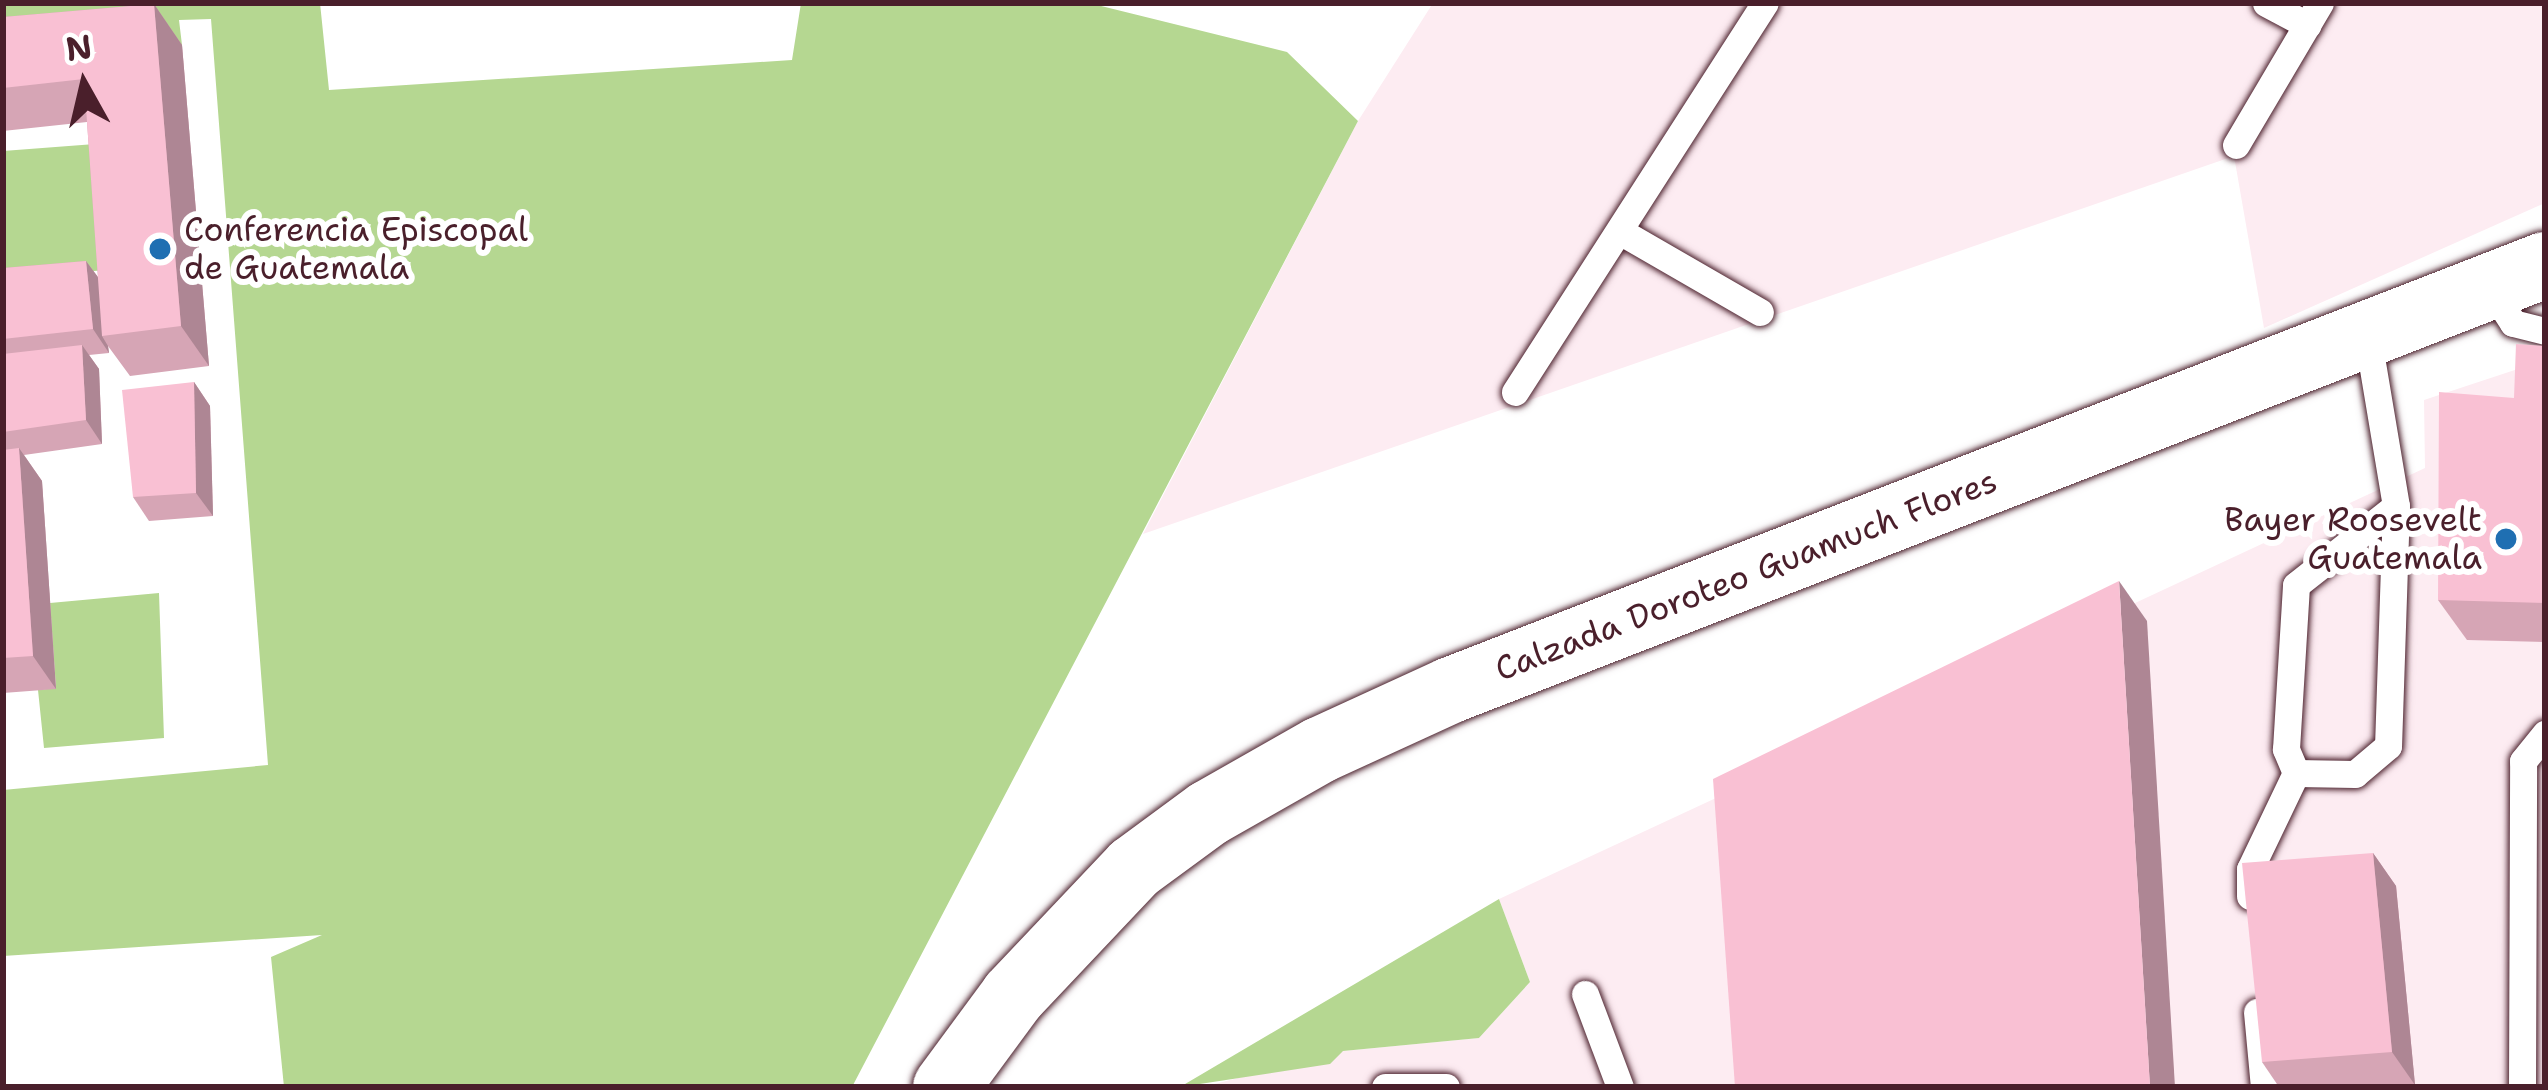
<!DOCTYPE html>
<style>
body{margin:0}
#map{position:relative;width:2548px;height:1090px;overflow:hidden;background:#fff;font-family:"Shantell Sans",sans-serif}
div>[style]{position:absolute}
.built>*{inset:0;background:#fdecf2}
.green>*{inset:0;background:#b5d791}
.roads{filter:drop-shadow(0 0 3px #4a1f2b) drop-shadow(0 0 3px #4a1f2b)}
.service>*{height:27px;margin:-13.5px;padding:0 13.5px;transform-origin:13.5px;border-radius:13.5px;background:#fff}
.secondary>*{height:66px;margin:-33px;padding:0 33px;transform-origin:33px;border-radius:33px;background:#fff}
.wall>*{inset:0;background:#d6a5b5}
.shaded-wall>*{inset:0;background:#ae8694}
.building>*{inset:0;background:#f9c0d3}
.dots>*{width:33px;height:33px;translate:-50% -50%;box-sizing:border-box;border:6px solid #fff;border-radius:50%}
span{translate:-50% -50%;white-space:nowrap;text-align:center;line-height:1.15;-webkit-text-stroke:12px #fff;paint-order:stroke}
.poi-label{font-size:33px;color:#4a1f2b}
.left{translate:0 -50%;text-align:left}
.right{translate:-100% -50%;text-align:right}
.street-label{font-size:33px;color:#4a1f2b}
.frame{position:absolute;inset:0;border:6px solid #4a1f2b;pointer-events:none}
.north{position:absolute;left:24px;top:24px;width:120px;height:120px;-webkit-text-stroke:9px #fff;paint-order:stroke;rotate:352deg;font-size:33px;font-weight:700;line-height:48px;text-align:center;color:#4a1f2b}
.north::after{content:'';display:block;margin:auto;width:42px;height:54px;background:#4a1f2b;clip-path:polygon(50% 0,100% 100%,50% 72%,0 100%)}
</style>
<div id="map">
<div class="built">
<i style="clip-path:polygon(1433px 3px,2545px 3px,2545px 203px,2264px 328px,2234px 156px,1143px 534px,1358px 121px)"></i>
<i style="clip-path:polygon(2545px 360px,2545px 1087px,1203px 1087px,1343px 1051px,1479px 1038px,1530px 982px,1499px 899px,2425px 468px,2424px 400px)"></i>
</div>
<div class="green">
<i style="clip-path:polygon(3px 3px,320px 3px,329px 90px,792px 60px,801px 3px,1089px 3px,1287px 52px,1358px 121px,852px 1087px,284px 1087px,271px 957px,322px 935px,3px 956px,3px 790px,268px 765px,211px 19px,179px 20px,182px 45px,3px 60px)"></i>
<i style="clip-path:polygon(95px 144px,107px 270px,3px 278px,3px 151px)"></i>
<i style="clip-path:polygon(159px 593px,164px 738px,44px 748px,38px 690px,56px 688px,50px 603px)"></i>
<i style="clip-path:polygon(1499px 899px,1530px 982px,1479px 1038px,1343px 1051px,1330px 1064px,1180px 1087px)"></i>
</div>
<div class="roads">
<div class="service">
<i style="left:2266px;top:3px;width:47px;rotate:28.2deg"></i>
<i style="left:2236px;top:145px;width:165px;rotate:-59.4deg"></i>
<i style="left:1623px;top:233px;width:158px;rotate:30deg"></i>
<i style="left:2489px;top:286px;width:44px;rotate:57deg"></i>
<i style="left:2513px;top:323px;width:33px;rotate:14deg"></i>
<i style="left:2367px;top:333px;width:175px;rotate:80.5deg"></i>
<i style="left:2396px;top:506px;width:240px;rotate:91.9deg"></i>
<i style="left:2388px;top:746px;width:43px;rotate:139.7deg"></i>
<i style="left:2355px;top:774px;width:59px;rotate:-179deg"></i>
<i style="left:2296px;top:773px;width:26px;rotate:-113deg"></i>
<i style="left:2286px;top:749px;width:164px;rotate:-86.5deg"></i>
<i style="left:2296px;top:585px;width:127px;rotate:-38.3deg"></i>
<i style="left:1515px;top:392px;width:462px;rotate:-57.3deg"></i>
<i style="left:2250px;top:896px;width:27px;rotate:-90deg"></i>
<i style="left:2250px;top:869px;width:106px;rotate:-64.4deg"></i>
<i style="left:1585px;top:994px;width:99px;rotate:69.4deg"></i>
<i style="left:2257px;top:1012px;width:75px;rotate:84.7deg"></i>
<i style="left:1385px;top:1087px;width:61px"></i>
<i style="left:2522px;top:1087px;width:326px;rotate:-89.8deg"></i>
<i style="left:2523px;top:761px;width:35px;rotate:-51deg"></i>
</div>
<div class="secondary">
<i style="left:946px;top:1087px;width:113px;rotate:-53.6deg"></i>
<i style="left:1013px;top:996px;width:176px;rotate:-46.6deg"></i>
<i style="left:1134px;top:868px;width:93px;rotate:-36.3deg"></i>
<i style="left:1209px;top:813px;width:128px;rotate:-29.6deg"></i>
<i style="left:1320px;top:750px;width:144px;rotate:-24.6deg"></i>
<i style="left:1451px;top:690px;width:1174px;rotate:-21.23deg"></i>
</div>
</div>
<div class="wall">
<i style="clip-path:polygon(154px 4px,182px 45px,209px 366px,130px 376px,108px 346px,109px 353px,89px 355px,99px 369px,102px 444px,24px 455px,42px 481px,56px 689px,3px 693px,3px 268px,86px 261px,98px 277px,87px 122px,3px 131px,3px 17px)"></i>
<i style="clip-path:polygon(2545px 346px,2545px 642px,2467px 640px,2438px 600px)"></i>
<i style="clip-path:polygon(194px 382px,210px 406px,213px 516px,149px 521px,133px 497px)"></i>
<i style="clip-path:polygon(2373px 853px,2396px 886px,2415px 1085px,2279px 1087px,2262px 1062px)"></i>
</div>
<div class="shaded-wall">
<i style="clip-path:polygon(154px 4px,182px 45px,209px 366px,181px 326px)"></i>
<i style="clip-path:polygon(86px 261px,103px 284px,102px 336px,108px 346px,109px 353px,93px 329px)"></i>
<i style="clip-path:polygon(82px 345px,99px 369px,102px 444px,86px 420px)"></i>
<i style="clip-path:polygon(194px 382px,210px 406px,213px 516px,196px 493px)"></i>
<i style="clip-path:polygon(19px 448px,42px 481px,56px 689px,33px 656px)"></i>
<i style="clip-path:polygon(2119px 581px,2147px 621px,2175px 1087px,2150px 1087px)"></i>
<i style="clip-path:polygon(2373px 853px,2396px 886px,2415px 1085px,2392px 1052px)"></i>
</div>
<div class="building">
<i style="clip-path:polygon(154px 4px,181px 326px,102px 336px,84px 79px,3px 88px,3px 17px)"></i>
<i style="clip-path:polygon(86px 261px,93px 329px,3px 339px,3px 268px)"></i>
<i style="clip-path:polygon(2516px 344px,2545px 346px,2545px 603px,2438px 600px,2439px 392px,2514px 398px)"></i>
<i style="clip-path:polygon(82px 345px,86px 420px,3px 432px,3px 354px)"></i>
<i style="clip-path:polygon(194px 382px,196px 493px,133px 497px,122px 390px)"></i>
<i style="clip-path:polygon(19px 448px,33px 656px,3px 658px,3px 450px)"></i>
<i style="clip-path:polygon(2119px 581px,2150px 1087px,1735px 1087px,1713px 779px)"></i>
<i style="clip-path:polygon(2373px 853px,2392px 1052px,2262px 1062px,2242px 863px)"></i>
</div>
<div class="dots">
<i style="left:160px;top:249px;background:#1f6fb2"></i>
<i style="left:2506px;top:539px;background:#1f6fb2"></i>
</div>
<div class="poi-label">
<span class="left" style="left:184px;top:249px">Conferencia Episcopal<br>de Guatemala</span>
<span class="right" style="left:2482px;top:539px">Bayer Roosevelt<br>Guatemala</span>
</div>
<div class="street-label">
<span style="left:1746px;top:575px;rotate:-21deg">Calzada Doroteo Guamuch Flores</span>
</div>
<div class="frame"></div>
<div class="north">N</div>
</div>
